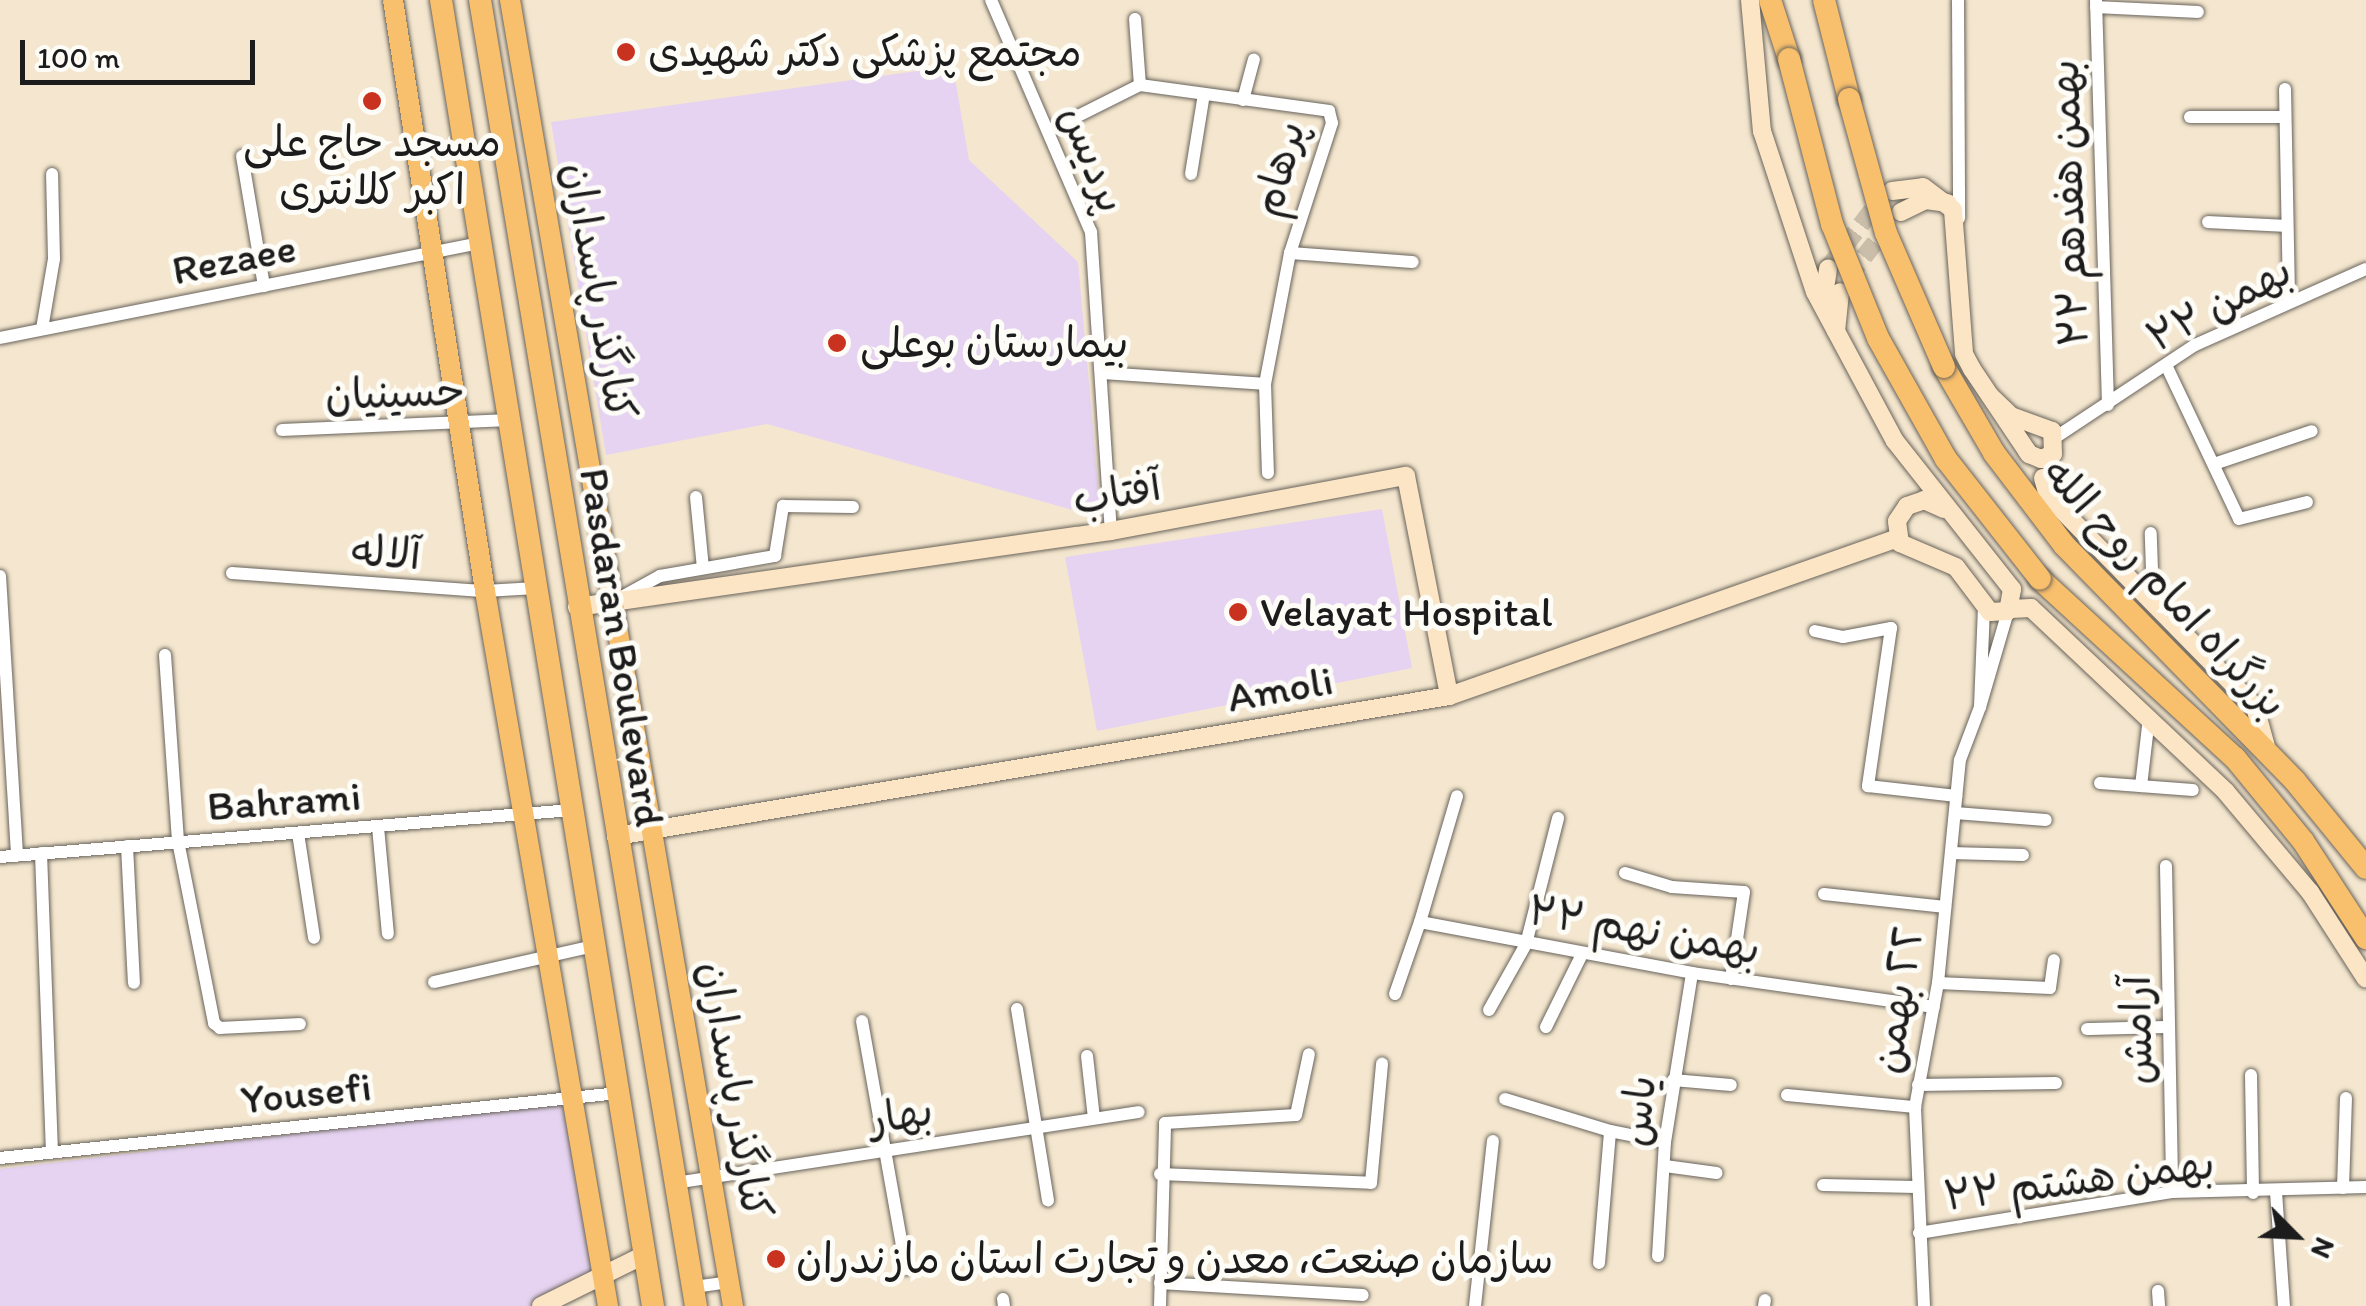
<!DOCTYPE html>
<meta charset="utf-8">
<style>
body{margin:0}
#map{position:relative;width:2366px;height:1306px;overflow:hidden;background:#f5e7cf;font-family:Itim,"Playpen Sans Arabic",sans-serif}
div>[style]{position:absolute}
.built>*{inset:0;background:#e5d3f1}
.secondary-tunnel>*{height:18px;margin-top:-9px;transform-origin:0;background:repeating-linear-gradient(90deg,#cabeab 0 18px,transparent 0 27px)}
.roads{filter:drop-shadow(0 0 2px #68635b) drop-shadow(0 0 2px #68635b)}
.street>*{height:12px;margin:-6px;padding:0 6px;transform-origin:6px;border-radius:6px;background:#fff}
.secondary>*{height:18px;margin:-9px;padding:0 9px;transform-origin:9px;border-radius:9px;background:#fce5c4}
.primary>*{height:20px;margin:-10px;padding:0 10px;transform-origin:10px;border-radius:10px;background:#f8bf6c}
.highway>*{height:22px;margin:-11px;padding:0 11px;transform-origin:11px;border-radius:11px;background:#f8bf6c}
.bridges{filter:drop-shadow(0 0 2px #68635b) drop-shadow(0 0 2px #68635b)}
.highway-bridge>*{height:22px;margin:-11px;padding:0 11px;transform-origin:11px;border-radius:11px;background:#f8bf6c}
.dots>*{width:28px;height:28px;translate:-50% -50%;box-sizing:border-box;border:5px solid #fdfcf7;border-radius:50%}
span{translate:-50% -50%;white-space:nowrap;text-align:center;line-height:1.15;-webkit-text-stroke:10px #fdfcf7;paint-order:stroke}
.poi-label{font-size:42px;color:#1c1c1c}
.left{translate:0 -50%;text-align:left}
.street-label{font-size:42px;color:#1c1c1c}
.north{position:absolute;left:2246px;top:1186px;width:100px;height:100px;-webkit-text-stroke:8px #fdfcf7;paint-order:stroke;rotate:114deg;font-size:28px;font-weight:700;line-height:40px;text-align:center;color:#1c1c1c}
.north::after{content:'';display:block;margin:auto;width:35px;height:45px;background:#1c1c1c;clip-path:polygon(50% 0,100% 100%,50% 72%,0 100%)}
.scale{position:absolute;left:20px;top:40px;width:235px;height:45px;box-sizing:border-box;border:5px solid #1c1c1c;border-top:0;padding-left:12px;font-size:30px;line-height:35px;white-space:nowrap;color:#1c1c1c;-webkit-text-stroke:8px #fdfcf7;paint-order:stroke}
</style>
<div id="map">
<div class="built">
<i style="clip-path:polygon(953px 66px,969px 160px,1078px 262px,1101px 518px,767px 424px,606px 455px,551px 122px)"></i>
<i style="clip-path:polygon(1382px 509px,1412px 668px,1097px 731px,1065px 557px)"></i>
<i style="clip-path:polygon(573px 1100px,604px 1275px,543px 1306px,0 1306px,0 1169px)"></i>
</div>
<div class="secondary-tunnel">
<i style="left:1828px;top:268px;width:89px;rotate:-52.7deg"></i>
<i style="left:1847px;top:278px;width:69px;rotate:-51.5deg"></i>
</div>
<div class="roads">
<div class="street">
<i style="left:991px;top:0;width:253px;rotate:66.7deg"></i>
<i style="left:1091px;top:232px;width:300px;rotate:86.2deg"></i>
<i style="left:1958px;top:0;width:218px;rotate:89.7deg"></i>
<i style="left:2096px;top:0;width:405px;rotate:88.3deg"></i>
<i style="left:2096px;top:7px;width:102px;rotate:2.8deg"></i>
<i style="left:1135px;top:19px;width:66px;rotate:85.7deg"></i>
<i style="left:2285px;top:89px;width:211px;rotate:88.9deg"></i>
<i style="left:1243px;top:100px;width:42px;rotate:-75deg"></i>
<i style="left:2190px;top:117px;width:93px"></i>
<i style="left:1048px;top:131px;width:103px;rotate:-26.6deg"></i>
<i style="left:1140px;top:85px;width:191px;rotate:7.8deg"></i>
<i style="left:1329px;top:111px;width:12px;rotate:76deg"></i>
<i style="left:1332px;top:123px;width:137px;rotate:107.9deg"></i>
<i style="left:1290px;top:253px;width:133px;rotate:100.8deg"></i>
<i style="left:1265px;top:384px;width:89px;rotate:88.1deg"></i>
<i style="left:242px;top:156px;width:132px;rotate:80.4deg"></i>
<i style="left:1191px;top:174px;width:81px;rotate:-80.8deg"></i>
<i style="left:2208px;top:222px;width:79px;rotate:2.9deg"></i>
<i style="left:1290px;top:253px;width:123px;rotate:4.2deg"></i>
<i style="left:42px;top:329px;width:71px;rotate:-80.3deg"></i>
<i style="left:54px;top:259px;width:85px;rotate:-91.3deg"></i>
<i style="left:0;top:338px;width:489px;rotate:-11.2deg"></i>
<i style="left:2166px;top:365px;width:170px;rotate:64.6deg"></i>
<i style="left:2239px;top:519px;width:70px;rotate:-14deg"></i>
<i style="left:1101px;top:373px;width:164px;rotate:3.8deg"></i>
<i style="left:282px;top:430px;width:227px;rotate:-2.5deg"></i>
<i style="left:2056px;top:437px;width:167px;rotate:-33.5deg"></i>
<i style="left:2195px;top:345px;width:187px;rotate:-24deg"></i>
<i style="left:2214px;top:464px;width:103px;rotate:-18.6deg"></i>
<i style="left:696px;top:497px;width:71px;rotate:84.4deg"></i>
<i style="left:232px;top:573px;width:254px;rotate:4.1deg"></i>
<i style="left:485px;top:591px;width:51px;rotate:-3.4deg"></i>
<i style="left:0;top:576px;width:280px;rotate:86.5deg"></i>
<i style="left:2144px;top:594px;width:25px;rotate:-72deg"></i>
<i style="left:2152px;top:570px;width:37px;rotate:-92deg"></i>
<i style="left:620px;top:598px;width:46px;rotate:-28.8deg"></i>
<i style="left:660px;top:576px;width:117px;rotate:-9.9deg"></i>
<i style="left:775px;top:556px;width:51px;rotate:-80.9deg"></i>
<i style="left:783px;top:506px;width:70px;rotate:0.8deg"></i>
<i style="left:1984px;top:607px;width:100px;rotate:92.3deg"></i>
<i style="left:1980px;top:707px;width:100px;rotate:-73.7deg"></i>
<i style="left:1815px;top:631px;width:29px;rotate:12deg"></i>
<i style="left:1843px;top:637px;width:49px;rotate:-10.6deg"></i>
<i style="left:1891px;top:628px;width:160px;rotate:98.3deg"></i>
<i style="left:1868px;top:786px;width:89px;rotate:6.5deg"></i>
<i style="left:165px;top:655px;width:186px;rotate:86deg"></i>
<i style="left:178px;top:841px;width:186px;rotate:78.8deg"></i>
<i style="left:214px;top:1023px;width:8px;rotate:40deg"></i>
<i style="left:220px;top:1028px;width:80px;rotate:-2.9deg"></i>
<i style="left:2100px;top:783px;width:93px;rotate:4.3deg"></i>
<i style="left:2141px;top:786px;width:68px;rotate:-83.3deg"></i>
<i style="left:1955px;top:813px;width:91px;rotate:4.4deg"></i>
<i style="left:378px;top:827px;width:107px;rotate:84.7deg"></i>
<i style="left:298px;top:833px;width:106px;rotate:81.3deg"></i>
<i style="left:127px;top:846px;width:137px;rotate:87.1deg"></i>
<i style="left:41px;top:853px;width:298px;rotate:87.9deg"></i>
<i style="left:1951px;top:853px;width:72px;rotate:1.6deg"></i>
<i style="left:0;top:857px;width:574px;rotate:-4.7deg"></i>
<i style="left:2166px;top:866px;width:326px;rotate:88.9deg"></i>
<i style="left:1625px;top:873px;width:49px;rotate:16.6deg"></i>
<i style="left:1672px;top:887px;width:72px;rotate:4deg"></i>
<i style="left:1744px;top:892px;width:88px;rotate:98.5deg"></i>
<i style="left:1824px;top:894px;width:122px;rotate:6.1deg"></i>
<i style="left:1420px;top:922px;width:131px;rotate:-73.6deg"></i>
<i style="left:434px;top:982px;width:164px;rotate:-12.7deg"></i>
<i style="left:1938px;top:983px;width:112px;rotate:2.6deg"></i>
<i style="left:2050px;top:988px;width:28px;rotate:-82deg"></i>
<i style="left:1395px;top:994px;width:76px;rotate:-70.9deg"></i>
<i style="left:1420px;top:922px;width:277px;rotate:10.6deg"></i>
<i style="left:1692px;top:973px;width:244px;rotate:8deg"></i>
<i style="left:1017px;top:1009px;width:194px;rotate:80.8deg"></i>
<i style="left:1489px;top:1010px;width:76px;rotate:-60.7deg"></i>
<i style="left:1526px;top:944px;width:130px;rotate:-75.7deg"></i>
<i style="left:862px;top:1021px;width:252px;rotate:79.9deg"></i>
<i style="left:1546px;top:1027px;width:81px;rotate:-63.7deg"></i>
<i style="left:2087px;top:1029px;width:82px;rotate:-1.4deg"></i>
<i style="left:1087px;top:1056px;width:62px;rotate:83.6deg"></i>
<i style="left:2251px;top:1075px;width:118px;rotate:89deg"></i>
<i style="left:1673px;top:1080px;width:58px;rotate:4.9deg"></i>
<i style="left:1918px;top:1085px;width:138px;rotate:-0.8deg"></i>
<i style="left:1787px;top:1095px;width:129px;rotate:5.4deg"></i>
<i style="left:1505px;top:1099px;width:110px;rotate:16.9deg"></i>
<i style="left:0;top:1158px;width:621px;rotate:-6deg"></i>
<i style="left:1665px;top:1166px;width:52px;rotate:7.7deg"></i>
<i style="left:1160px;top:1174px;width:211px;rotate:2.4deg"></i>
<i style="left:1371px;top:1183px;width:120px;rotate:-84.7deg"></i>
<i style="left:675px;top:1183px;width:469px;rotate:-8.7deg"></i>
<i style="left:1823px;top:1185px;width:93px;rotate:1.2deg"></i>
<i style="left:2343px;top:1188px;width:90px;rotate:-88.1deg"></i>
<i style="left:2276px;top:1192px;width:114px;rotate:86deg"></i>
<i style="left:1919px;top:1233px;width:256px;rotate:-9.2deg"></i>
<i style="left:2172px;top:1192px;width:194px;rotate:-1.5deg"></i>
<i style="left:1658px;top:1256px;width:114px;rotate:-86.5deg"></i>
<i style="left:1665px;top:1142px;width:171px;rotate:-80.9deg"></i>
<i style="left:1599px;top:1263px;width:132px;rotate:-85.2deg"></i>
<i style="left:1610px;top:1131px;width:56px;rotate:11.3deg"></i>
<i style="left:1160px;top:1283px;width:203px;rotate:3.4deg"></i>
<i style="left:694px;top:1287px;width:35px;rotate:-8deg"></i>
<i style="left:2158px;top:1291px;width:15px;rotate:86deg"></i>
<i style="left:1003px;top:1299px;width:7px;rotate:82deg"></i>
<i style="left:1160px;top:1306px;width:183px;rotate:-88.4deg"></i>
<i style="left:1165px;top:1123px;width:131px;rotate:-3.5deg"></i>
<i style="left:1296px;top:1115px;width:62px;rotate:-78deg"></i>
<i style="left:1475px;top:1306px;width:166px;rotate:-83.8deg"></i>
<i style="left:1764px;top:1306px;width:6px;rotate:-81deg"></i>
<i style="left:1924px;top:1306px;width:199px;rotate:-92.6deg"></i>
<i style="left:1915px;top:1107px;width:126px;rotate:-79.5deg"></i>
<i style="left:1938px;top:983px;width:224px;rotate:-84.4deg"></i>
<i style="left:1960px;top:760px;width:57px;rotate:-69.3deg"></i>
</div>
<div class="secondary">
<i style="left:1750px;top:0;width:132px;rotate:84.8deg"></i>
<i style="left:1762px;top:131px;width:169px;rotate:71.8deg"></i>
<i style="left:1815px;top:292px;width:169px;rotate:61.8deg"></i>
<i style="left:1895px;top:441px;width:189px;rotate:51.7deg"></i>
<i style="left:2012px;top:589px;width:22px;rotate:100deg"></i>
<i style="left:2008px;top:611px;width:18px;rotate:177deg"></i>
<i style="left:1990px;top:612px;width:56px;rotate:-127.1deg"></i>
<i style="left:1956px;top:567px;width:61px;rotate:-156.8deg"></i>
<i style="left:1900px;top:543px;width:22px;rotate:-98deg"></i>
<i style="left:1897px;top:521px;width:18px;rotate:-56deg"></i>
<i style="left:1907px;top:506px;width:18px;rotate:-19deg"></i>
<i style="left:1924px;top:500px;width:22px;rotate:24deg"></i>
<i style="left:1892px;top:191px;width:31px;rotate:-7deg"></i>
<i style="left:1923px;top:187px;width:38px;rotate:37deg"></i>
<i style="left:1953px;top:210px;width:144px;rotate:85.6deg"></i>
<i style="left:1964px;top:354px;width:17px;rotate:62deg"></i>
<i style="left:1972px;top:369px;width:99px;rotate:56.1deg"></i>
<i style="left:2027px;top:451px;width:4px;rotate:56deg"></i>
<i style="left:2029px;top:454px;width:13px;rotate:23deg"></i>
<i style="left:2041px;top:459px;width:13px;rotate:-23deg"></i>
<i style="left:2053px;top:454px;width:23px;rotate:-92deg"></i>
<i style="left:2052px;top:431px;width:44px;rotate:-159.9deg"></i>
<i style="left:2011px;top:416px;width:29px;rotate:-136deg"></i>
<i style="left:1901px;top:212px;width:28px;rotate:-26deg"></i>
<i style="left:1926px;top:200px;width:22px;rotate:8deg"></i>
<i style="left:1823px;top:301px;width:33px;rotate:-81deg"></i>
<i style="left:1836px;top:331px;width:39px;rotate:-84deg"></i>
<i style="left:2043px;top:478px;width:19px;rotate:74deg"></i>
<i style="left:2048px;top:496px;width:296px;rotate:45.5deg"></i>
<i style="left:2255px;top:707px;width:49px;rotate:74.5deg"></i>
<i style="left:577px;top:607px;width:539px;rotate:-8.1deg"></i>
<i style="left:1111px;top:531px;width:300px;rotate:-10.6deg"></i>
<i style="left:1406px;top:476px;width:224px;rotate:78.9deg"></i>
<i style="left:2010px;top:609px;width:21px;rotate:-3deg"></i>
<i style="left:2031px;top:608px;width:268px;rotate:43.3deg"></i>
<i style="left:2226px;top:792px;width:131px;rotate:50deg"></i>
<i style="left:2310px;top:892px;width:103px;rotate:57.2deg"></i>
<i style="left:616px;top:836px;width:845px;rotate:-9.54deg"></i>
<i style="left:1449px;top:696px;width:476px;rotate:-19.4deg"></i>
<i style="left:541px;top:1306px;width:115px;rotate:-26.3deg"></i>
</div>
<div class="primary">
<i style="left:393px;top:0;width:598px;rotate:81.15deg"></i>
<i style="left:485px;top:591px;width:726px;rotate:80.24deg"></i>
<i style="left:510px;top:0;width:1325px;rotate:80.31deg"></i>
</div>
<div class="highway">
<i style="left:441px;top:0;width:1323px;rotate:80.78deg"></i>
<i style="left:480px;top:0;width:1324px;rotate:80.61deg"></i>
<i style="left:1770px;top:0;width:62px;rotate:72.1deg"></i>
<i style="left:1824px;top:0;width:102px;rotate:75.8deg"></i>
<i style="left:1944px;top:367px;width:99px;rotate:59.8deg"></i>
<i style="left:1994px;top:453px;width:116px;rotate:52.7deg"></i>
<i style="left:2064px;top:545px;width:330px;rotate:45.6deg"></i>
<i style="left:2295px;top:781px;width:112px;rotate:50.8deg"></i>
<i style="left:2040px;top:579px;width:265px;rotate:42.6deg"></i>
<i style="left:2235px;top:758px;width:107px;rotate:50.7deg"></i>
<i style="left:2303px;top:841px;width:116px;rotate:57deg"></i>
</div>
</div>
<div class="bridges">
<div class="highway-bridge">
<i style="left:1789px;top:59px;width:171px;rotate:75.4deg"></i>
<i style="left:1832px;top:224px;width:123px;rotate:68deg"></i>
<i style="left:1878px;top:338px;width:139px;rotate:60.7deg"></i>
<i style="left:1946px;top:459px;width:152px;rotate:51.9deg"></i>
<i style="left:1849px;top:99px;width:139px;rotate:74.6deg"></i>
<i style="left:1886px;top:233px;width:146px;rotate:66.6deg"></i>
</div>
</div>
<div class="dots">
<i style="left:626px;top:52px;background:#c8321e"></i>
<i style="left:372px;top:101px;background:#c8321e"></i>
<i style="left:837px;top:343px;background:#c8321e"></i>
<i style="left:1238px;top:612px;background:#c8321e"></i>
<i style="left:776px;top:1259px;background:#c8321e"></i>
</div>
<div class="poi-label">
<span class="left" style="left:648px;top:52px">مجتمع پزشکی دکتر شهیدی</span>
<span style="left:372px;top:166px">مسجد حاج علی<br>اکبر کلانتری</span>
<span class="left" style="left:860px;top:343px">بیمارستان بوعلی</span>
<span class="left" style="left:1260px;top:612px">Velayat Hospital</span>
<span class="left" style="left:796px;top:1259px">سازمان صنعت، معدن و تجارت استان مازندران</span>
</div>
<div class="street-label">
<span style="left:1093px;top:159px;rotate:68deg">پردیس</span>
<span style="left:1279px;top:169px;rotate:-75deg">پرهام</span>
<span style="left:2069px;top:203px;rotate:-92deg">۲۲ بهمن هفدهم</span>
<span style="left:234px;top:259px;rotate:-11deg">Rezaee</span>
<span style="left:599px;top:291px;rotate:80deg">کنارگذر پاسداران</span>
<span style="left:2219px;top:304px;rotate:-28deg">۲۲ بهمن</span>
<span style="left:395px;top:393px;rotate:-2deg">حسینیان</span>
<span style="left:1117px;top:493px;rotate:-10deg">آفتاب</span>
<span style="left:386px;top:553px;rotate:4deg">آلاله</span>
<span style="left:2165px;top:588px;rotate:47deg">بزرگراه امام روح الله</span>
<span style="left:622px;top:647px;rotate:81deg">Pasdaran Boulevard</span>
<span style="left:1280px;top:689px;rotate:-10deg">Amoli</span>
<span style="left:284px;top:801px;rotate:-4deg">Bahrami</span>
<span style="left:1644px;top:930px;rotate:10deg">۲۲ بهمن نهم</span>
<span style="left:1898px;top:999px;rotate:-81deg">٢٢ بهمن</span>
<span style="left:2137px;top:1030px;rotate:-91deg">آرامش</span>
<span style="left:735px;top:1090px;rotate:80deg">کنارگذر پاسداران</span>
<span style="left:306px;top:1093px;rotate:-6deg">Yousefi</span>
<span style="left:1638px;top:1111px;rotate:-84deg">یاس</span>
<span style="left:901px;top:1115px;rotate:-9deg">بهار</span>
<span style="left:2079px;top:1180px;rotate:-7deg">۲۲ بهمن هشتم</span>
</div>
<div class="north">N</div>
<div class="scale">100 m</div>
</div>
